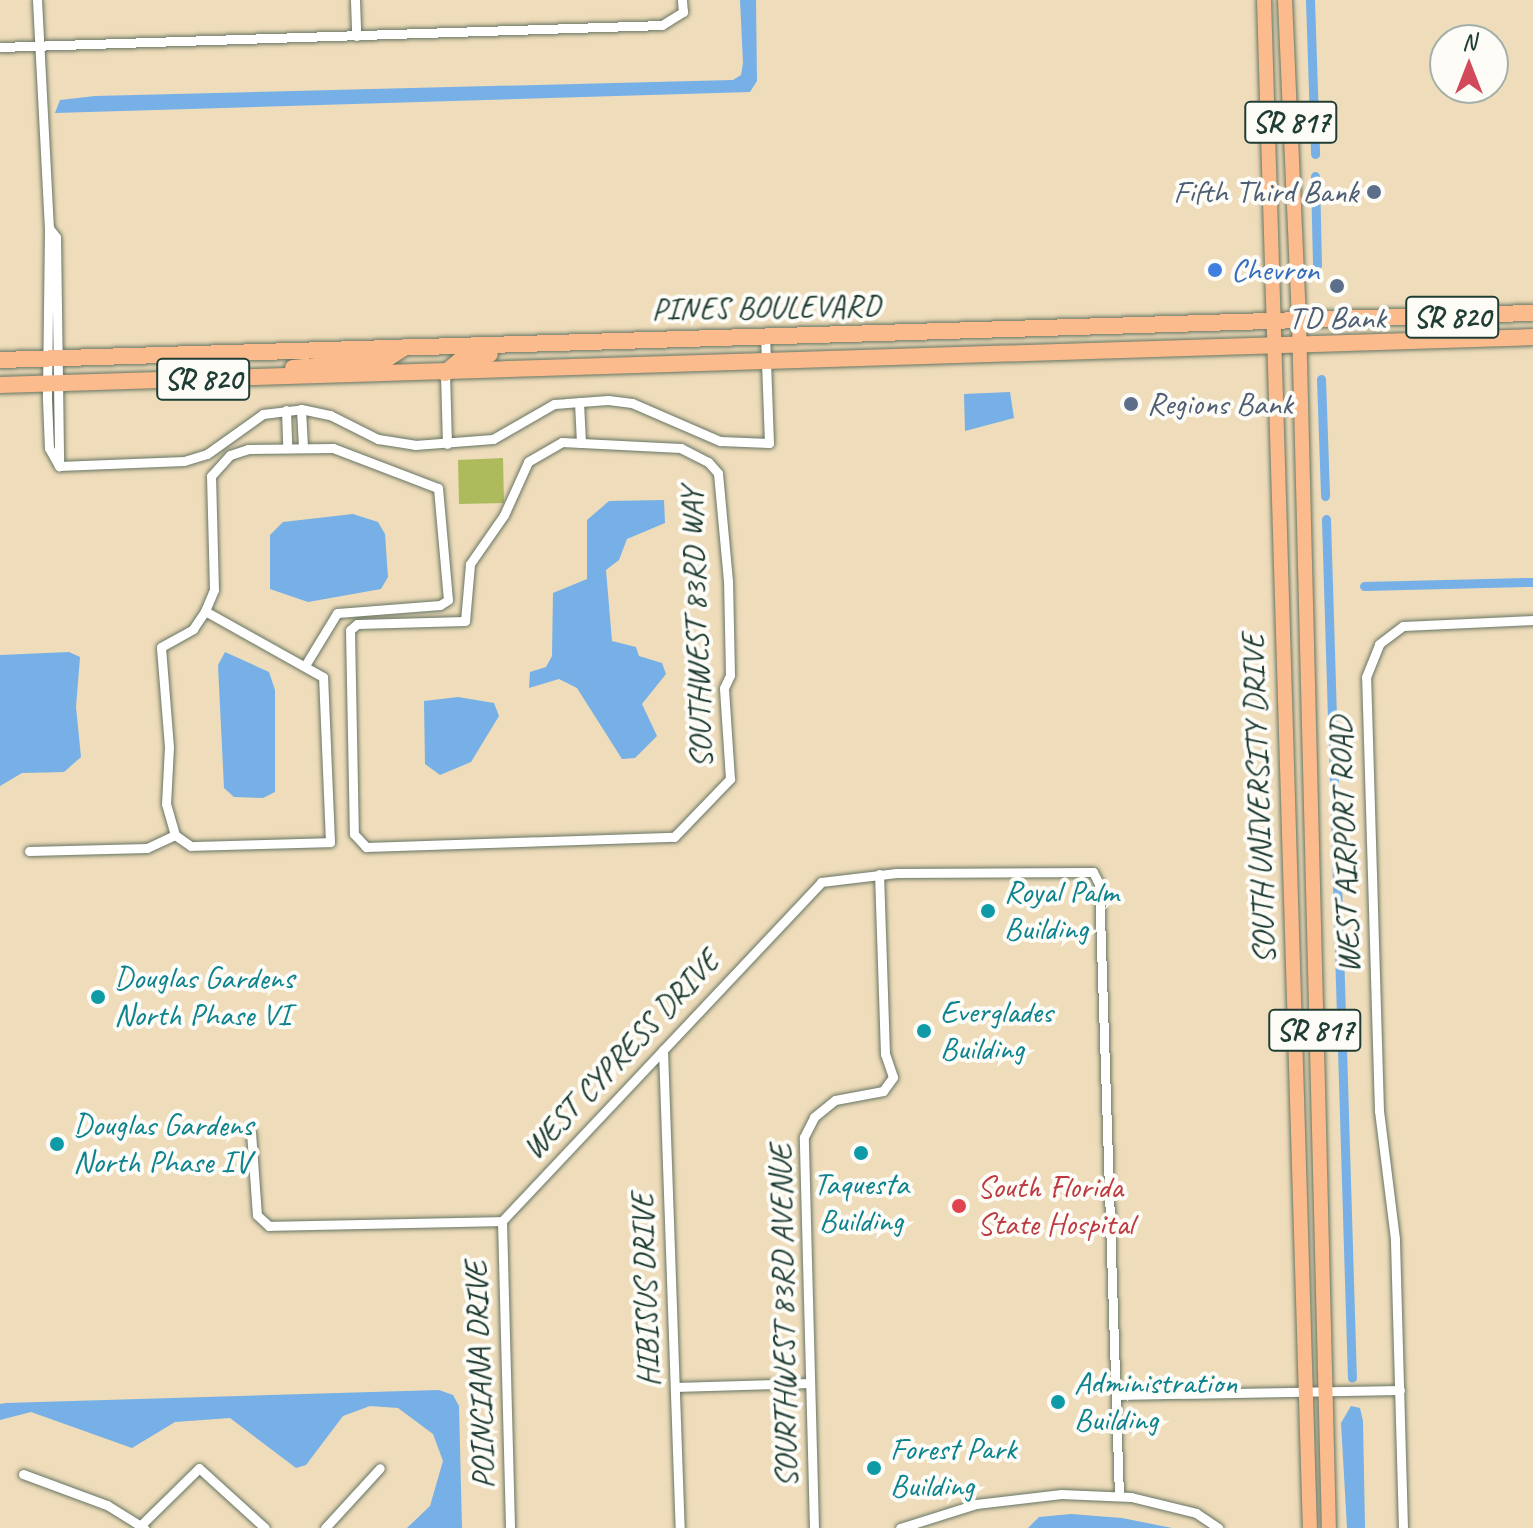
<!DOCTYPE html>
<style>
body{margin:0}
#map{position:relative;width:1533px;height:1528px;overflow:hidden;background:#eedcba;font-family:Caveat,sans-serif}
div>[style]{position:absolute}
.green>*{inset:0;background:#aebb5d}
.water>*{inset:0;background:#76b0e6}
.canal>*{height:9px;margin:-4.5px;padding:0 4.5px;transform-origin:4.5px;border-radius:4.5px;background:#76b0e6}
.roads{filter:drop-shadow(0 0 2px #677563) drop-shadow(0 0 2px #677563)}
.street>*{height:9px;margin:-4.5px;padding:0 4.5px;transform-origin:4.5px;border-radius:4.5px;background:#fff}
.primary>*{height:14px;margin:-7px;padding:0 7px;transform-origin:7px;border-radius:7px;background:#fbbb8d}
.highway>*{height:16px;margin:-8px;padding:0 8px;transform-origin:8px;border-radius:8px;background:#fbbb8d}
.dots>*{width:22px;height:22px;translate:-50% -50%;box-sizing:border-box;border:4px solid #fdfcf7;border-radius:50%}
span{translate:-50% -50%;white-space:nowrap;text-align:center;line-height:1.15;-webkit-text-stroke:8px #fdfcf7;paint-order:stroke}
.shield-label span{padding:2px 6px;background:#fdfcf7;border:2px solid;border-radius:6px;-webkit-text-stroke-width:0}
.shield-label{font-size:30px;color:#1f3d34;font-weight:700}
.service-label{font-size:32px;color:#4e5e75}
.right{translate:-100% -50%;text-align:right}
.left{translate:0 -50%;text-align:left}
.shop-label{font-size:32px;color:#366cbe}
.street-label{font-size:32px;color:#1f3d34}
.culture-label{font-size:32px;color:#0d838f}
.health-label{font-size:32px;color:#be3a42}
.north{position:absolute;left:1429px;top:24px;width:80px;height:80px;box-sizing:border-box;background:#fdfcf7;border:2px solid #a4b0a9;border-radius:50%;rotate:0deg;font-size:22px;font-weight:700;line-height:32px;text-align:center;color:#1f3d34}
.north::after{content:'';display:block;margin:auto;width:28px;height:36px;background:#d1495b;clip-path:polygon(50% 0,100% 100%,50% 72%,0 100%)}
</style>
<div id="map">
<div class="green">
<i style="clip-path:polygon(503px 458px,504px 503px,459px 504px,458px 460px)"></i>
</div>
<div class="water">
<i style="clip-path:polygon(740px 0,756px 0,757px 81px,750px 92px,55px 113px,60px 100px,95px 96px,733px 80px,741px 75px,743px 63px)"></i>
<i style="clip-path:polygon(1010px 392px,1014px 418px,965px 431px,964px 394px)"></i>
<i style="clip-path:polygon(664px 500px,665px 523px,627px 539px,619px 560px,606px 570px,612px 641px,636px 647px,639px 656px,662px 663px,666px 674px,642px 704px,657px 736px,635px 758px,622px 759px,577px 688px,559px 679px,529px 688px,530px 672px,546px 667px,552px 656px,553px 593px,587px 579px,587px 520px,609px 501px)"></i>
<i style="clip-path:polygon(353px 514px,378px 522px,385px 534px,388px 577px,381px 589px,308px 602px,270px 589px,270px 535px,283px 522px)"></i>
<i style="clip-path:polygon(69px 652px,80px 657px,76px 707px,81px 757px,64px 772px,22px 773px,0 786px,0 655px)"></i>
<i style="clip-path:polygon(225px 652px,269px 672px,275px 690px,275px 792px,263px 798px,234px 797px,224px 788px,218px 665px)"></i>
<i style="clip-path:polygon(458px 697px,494px 703px,499px 716px,471px 762px,440px 775px,425px 764px,424px 701px)"></i>
<i style="clip-path:polygon(439px 1390px,453px 1395px,459px 1406px,462px 1528px,407px 1528px,430px 1506px,443px 1461px,433px 1434px,398px 1408px,370px 1406px,343px 1416px,306px 1465px,296px 1468px,230px 1418px,175px 1422px,132px 1448px,31px 1412px,0 1420px,0 1404px,6px 1403px)"></i>
<i style="clip-path:polygon(1351px 1406px,1360px 1408px,1363px 1421px,1365px 1528px,1347px 1528px,1341px 1423px)"></i>
<i style="clip-path:polygon(1071px 1514px,1122px 1518px,1172px 1528px,1028px 1528px,1039px 1517px)"></i>
</div>
<div class="canal">
<i style="left:1310px;top:0;width:154px;rotate:88.1deg"></i>
<i style="left:1315px;top:176px;width:89px;rotate:88.7deg"></i>
<i style="left:1321px;top:379px;width:117px;rotate:88deg"></i>
<i style="left:1326px;top:519px;width:859px;rotate:88.27deg"></i>
<i style="left:1364px;top:586px;width:169px;rotate:-1.4deg"></i>
</div>
<div class="roads">
<div class="street">
<i style="left:37px;top:0;width:228px;rotate:87deg"></i>
<i style="left:49px;top:228px;width:171px;rotate:90.7deg"></i>
<i style="left:47px;top:399px;width:49px;rotate:87.7deg"></i>
<i style="left:49px;top:448px;width:21px;rotate:61deg"></i>
<i style="left:355px;top:0;width:36px;rotate:88deg"></i>
<i style="left:0;top:47px;width:662px;rotate:-1.9deg"></i>
<i style="left:662px;top:25px;width:25px;rotate:-32deg"></i>
<i style="left:683px;top:12px;width:12px;rotate:-95deg"></i>
<i style="left:49px;top:228px;width:11px;rotate:52deg"></i>
<i style="left:56px;top:237px;width:229px;rotate:89.2deg"></i>
<i style="left:445px;top:373px;width:71px;rotate:88.4deg"></i>
<i style="left:579px;top:402px;width:41px;rotate:87.2deg"></i>
<i style="left:581px;top:443px;width:19px;rotate:-177deg"></i>
<i style="left:562px;top:442px;width:39px;rotate:150deg"></i>
<i style="left:528px;top:462px;width:58px;rotate:114.4deg"></i>
<i style="left:504px;top:515px;width:60px;rotate:124.8deg"></i>
<i style="left:470px;top:564px;width:57px;rotate:95deg"></i>
<i style="left:465px;top:621px;width:108px;rotate:178.4deg"></i>
<i style="left:357px;top:624px;width:9px;rotate:139deg"></i>
<i style="left:350px;top:630px;width:204px;rotate:88.9deg"></i>
<i style="left:354px;top:834px;width:18px;rotate:47deg"></i>
<i style="left:366px;top:847px;width:308px;rotate:-1.9deg"></i>
<i style="left:674px;top:837px;width:81px;rotate:-46deg"></i>
<i style="left:730px;top:779px;width:91px;rotate:-93.8deg"></i>
<i style="left:724px;top:688px;width:14px;rotate:-65deg"></i>
<i style="left:730px;top:675px;width:94px;rotate:-91.2deg"></i>
<i style="left:728px;top:581px;width:108px;rotate:-95.3deg"></i>
<i style="left:718px;top:473px;width:15px;rotate:-132deg"></i>
<i style="left:708px;top:462px;width:30px;rotate:-153deg"></i>
<i style="left:681px;top:448px;width:100px;rotate:-177.1deg"></i>
<i style="left:301px;top:409px;width:38px;rotate:87deg"></i>
<i style="left:286px;top:410px;width:38px;rotate:88deg"></i>
<i style="left:59px;top:466px;width:125px;rotate:-2.3deg"></i>
<i style="left:184px;top:461px;width:24px;rotate:-17deg"></i>
<i style="left:207px;top:454px;width:69px;rotate:-35.5deg"></i>
<i style="left:263px;top:414px;width:38px;rotate:-7deg"></i>
<i style="left:301px;top:409px;width:30px;rotate:12deg"></i>
<i style="left:330px;top:415px;width:54px;rotate:26.6deg"></i>
<i style="left:378px;top:439px;width:37px;rotate:9deg"></i>
<i style="left:415px;top:445px;width:78px;rotate:-4.4deg"></i>
<i style="left:493px;top:439px;width:70px;rotate:-29.8deg"></i>
<i style="left:554px;top:404px;width:54px;rotate:-4.2deg"></i>
<i style="left:608px;top:400px;width:24px;rotate:7deg"></i>
<i style="left:632px;top:403px;width:96px;rotate:23.4deg"></i>
<i style="left:720px;top:441px;width:49px;rotate:2.3deg"></i>
<i style="left:769px;top:443px;width:108px;rotate:-92.1deg"></i>
<i style="left:175px;top:835px;width:32px;rotate:-106deg"></i>
<i style="left:166px;top:804px;width:57px;rotate:-87deg"></i>
<i style="left:169px;top:747px;width:100px;rotate:-94.6deg"></i>
<i style="left:161px;top:647px;width:37px;rotate:-29deg"></i>
<i style="left:193px;top:629px;width:22px;rotate:-56deg"></i>
<i style="left:29px;top:851px;width:118px;rotate:-1.5deg"></i>
<i style="left:147px;top:848px;width:31px;rotate:-25deg"></i>
<i style="left:175px;top:835px;width:19px;rotate:35deg"></i>
<i style="left:191px;top:846px;width:139px;rotate:-1.6deg"></i>
<i style="left:330px;top:842px;width:165px;rotate:-92.4deg"></i>
<i style="left:323px;top:677px;width:135px;rotate:-150.8deg"></i>
<i style="left:205px;top:611px;width:23px;rotate:-67deg"></i>
<i style="left:214px;top:590px;width:114px;rotate:-91.5deg"></i>
<i style="left:211px;top:476px;width:28px;rotate:-48deg"></i>
<i style="left:230px;top:455px;width:19px;rotate:-18deg"></i>
<i style="left:248px;top:449px;width:85px;rotate:-0.7deg"></i>
<i style="left:333px;top:448px;width:112px;rotate:20.9deg"></i>
<i style="left:438px;top:488px;width:112px;rotate:84.9deg"></i>
<i style="left:448px;top:600px;width:9px;rotate:148deg"></i>
<i style="left:440px;top:605px;width:103px;rotate:175.6deg"></i>
<i style="left:337px;top:613px;width:60px;rotate:121.3deg"></i>
<i style="left:663px;top:1050px;width:478px;rotate:88deg"></i>
<i style="left:251px;top:1132px;width:83px;rotate:85.9deg"></i>
<i style="left:257px;top:1215px;width:16px;rotate:43deg"></i>
<i style="left:269px;top:1226px;width:233px;rotate:-1.2deg"></i>
<i style="left:502px;top:1221px;width:465px;rotate:-46.7deg"></i>
<i style="left:821px;top:882px;width:76px;rotate:-6.8deg"></i>
<i style="left:896px;top:873px;width:197px;rotate:-0.3deg"></i>
<i style="left:1093px;top:872px;width:13px;rotate:63deg"></i>
<i style="left:1099px;top:884px;width:612px;rotate:88.13deg"></i>
<i style="left:502px;top:1221px;width:307px;rotate:88.5deg"></i>
<i style="left:675px;top:1387px;width:135px;rotate:-1.7deg"></i>
<i style="left:1116px;top:1395px;width:284px;rotate:-1deg"></i>
<i style="left:23px;top:1474px;width:90px;rotate:20.3deg"></i>
<i style="left:107px;top:1505px;width:44px;rotate:31.9deg"></i>
<i style="left:141px;top:1525px;width:81px;rotate:-44.5deg"></i>
<i style="left:199px;top:1468px;width:89px;rotate:42.3deg"></i>
<i style="left:325px;top:1528px;width:81px;rotate:-47.5deg"></i>
<i style="left:814px;top:1528px;width:391px;rotate:-91.5deg"></i>
<i style="left:804px;top:1137px;width:22px;rotate:-63deg"></i>
<i style="left:814px;top:1117px;width:27px;rotate:-39deg"></i>
<i style="left:835px;top:1100px;width:49px;rotate:-10.6deg"></i>
<i style="left:883px;top:1091px;width:17px;rotate:-54deg"></i>
<i style="left:893px;top:1077px;width:24px;rotate:-109deg"></i>
<i style="left:885px;top:1054px;width:180px;rotate:-91.9deg"></i>
<i style="left:900px;top:1528px;width:80px;rotate:-17.5deg"></i>
<i style="left:976px;top:1504px;width:86px;rotate:-6.7deg"></i>
<i style="left:1061px;top:1494px;width:70px;rotate:2.5deg"></i>
<i style="left:1131px;top:1497px;width:67px;rotate:13.8deg"></i>
<i style="left:1196px;top:1513px;width:27px;rotate:34deg"></i>
<i style="left:1403px;top:1528px;width:289px;rotate:-91.6deg"></i>
<i style="left:1395px;top:1239px;width:129px;rotate:-97.1deg"></i>
<i style="left:1379px;top:1111px;width:434px;rotate:-91.7deg"></i>
<i style="left:1366px;top:677px;width:35px;rotate:-68deg"></i>
<i style="left:1379px;top:644px;width:30px;rotate:-37deg"></i>
<i style="left:1403px;top:626px;width:130px;rotate:-2.6deg"></i>
</div>
<div class="primary">
<i style="left:1264px;top:0;width:1529px;rotate:88.28deg"></i>
<i style="left:1285px;top:0;width:322px;rotate:87.5deg"></i>
<i style="left:1299px;top:322px;width:1206px;rotate:88.58deg"></i>
</div>
<div class="highway">
<i style="left:0;top:360px;width:1534px;rotate:-1.76deg"></i>
<i style="left:293px;top:368px;width:92px;rotate:-5deg"></i>
<i style="left:385px;top:360px;width:24px;rotate:-33deg"></i>
<i style="left:445px;top:373px;width:23px;rotate:-40deg"></i>
<i style="left:463px;top:358px;width:27px;rotate:-8deg"></i>
<i style="left:0;top:385px;width:1534px;rotate:-1.79deg"></i>
</div>
</div>
<div class="dots">
<i style="left:1374px;top:192px;background:#5c6f8a"></i>
<i style="left:1215px;top:270px;background:#3f7fe0"></i>
<i style="left:1337px;top:286px;background:#5c6f8a"></i>
<i style="left:1131px;top:404px;background:#5c6f8a"></i>
<i style="left:988px;top:911px;background:#0f9aa8"></i>
<i style="left:98px;top:997px;background:#0f9aa8"></i>
<i style="left:924px;top:1031px;background:#0f9aa8"></i>
<i style="left:57px;top:1144px;background:#0f9aa8"></i>
<i style="left:861px;top:1153px;background:#0f9aa8"></i>
<i style="left:959px;top:1206px;background:#e0444e"></i>
<i style="left:1058px;top:1402px;background:#0f9aa8"></i>
<i style="left:874px;top:1468px;background:#0f9aa8"></i>
</div>
<div class="shield-label">
<span style="left:1291px;top:122px">SR 817</span>
<span style="left:1452px;top:317px">SR 820</span>
<span style="left:203px;top:379px">SR 820</span>
<span style="left:1315px;top:1030px">SR 817</span>
</div>
<div class="service-label">
<span class="right" style="left:1358px;top:192px">Fifth Third Bank</span>
<span style="left:1337px;top:318px">TD Bank</span>
<span class="left" style="left:1147px;top:404px">Regions Bank</span>
</div>
<div class="shop-label">
<span class="left" style="left:1231px;top:270px">Chevron</span>
</div>
<div class="street-label">
<span style="left:766px;top:308px;rotate:-1deg">PINES BOULEVARD</span>
<span style="left:697px;top:628px;rotate:-92deg">SOUTHWEST 83RD WAY</span>
<span style="left:1259px;top:799px;rotate:-92deg">SOUTH UNIVERSITY DRIVE</span>
<span style="left:1345px;top:845px;rotate:-92deg">WEST AIRPORT ROAD</span>
<span style="left:621px;top:1055px;rotate:-47deg">WEST CYPRESS DRIVE</span>
<span style="left:646px;top:1290px;rotate:-92deg">HIBISUS DRIVE</span>
<span style="left:784px;top:1316px;rotate:-91deg">SOURTHWEST 83RD AVENUE</span>
<span style="left:480px;top:1375px;rotate:-92deg">POINCIANA DRIVE</span>
</div>
<div class="culture-label">
<span class="left" style="left:1004px;top:911px">Royal Palm<br>Building</span>
<span class="left" style="left:114px;top:997px">Douglas Gardens<br>North Phase VI</span>
<span class="left" style="left:940px;top:1031px">Everglades<br>Building</span>
<span class="left" style="left:73px;top:1144px">Douglas Gardens<br>North Phase IV</span>
<span style="left:861px;top:1203px">Taquesta<br>Building</span>
<span class="left" style="left:1074px;top:1402px">Administration<br>Building</span>
<span class="left" style="left:890px;top:1468px">Forest Park<br>Building</span>
</div>
<div class="health-label">
<span class="left" style="left:977px;top:1206px">South Florida<br>State Hospital</span>
</div>
<div class="north">N</div>
</div>
